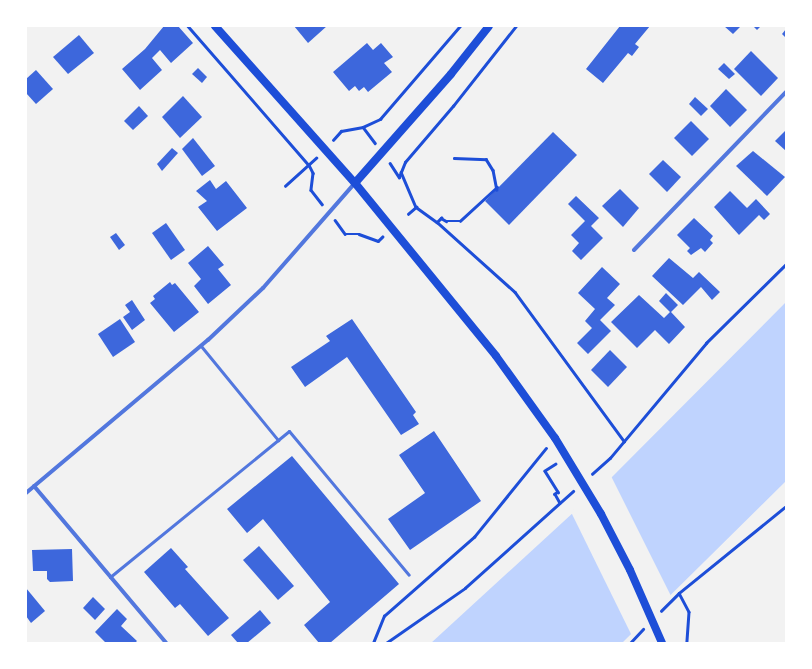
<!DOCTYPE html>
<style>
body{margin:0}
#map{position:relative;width:812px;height:669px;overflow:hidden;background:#f2f2f2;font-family:Literata,serif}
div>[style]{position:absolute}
.water>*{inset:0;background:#bfd3fe}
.pier>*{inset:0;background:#f2f2f2}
.building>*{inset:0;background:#3d67dc}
.path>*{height:2.5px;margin:-1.25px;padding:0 1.25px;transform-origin:1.25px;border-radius:1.25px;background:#1d4ed8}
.service>*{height:3px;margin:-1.5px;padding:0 1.5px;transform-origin:1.5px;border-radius:1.5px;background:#5277de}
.minor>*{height:4px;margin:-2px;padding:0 2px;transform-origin:2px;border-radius:2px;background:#5277de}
.secondary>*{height:8px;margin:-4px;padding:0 4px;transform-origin:4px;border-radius:4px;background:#1d4ed8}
span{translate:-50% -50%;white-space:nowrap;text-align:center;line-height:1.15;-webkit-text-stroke:4px #fff;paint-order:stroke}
.frame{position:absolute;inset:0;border:27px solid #fff;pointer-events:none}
</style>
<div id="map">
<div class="water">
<i style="clip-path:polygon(786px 302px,786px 481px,622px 643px,431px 643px,611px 478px)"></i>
</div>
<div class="pier">
<i style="clip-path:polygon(611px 476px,671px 596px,632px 636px,571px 512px)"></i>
</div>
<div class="building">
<i style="clip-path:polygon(164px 26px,178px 26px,193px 43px,171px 63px,160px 50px,152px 58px,162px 70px,140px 90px,122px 69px,145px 49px)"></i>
<i style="clip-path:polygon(294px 26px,327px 26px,308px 43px)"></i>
<i style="clip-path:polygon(620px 26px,650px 26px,635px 44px,639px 47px,632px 56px,628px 53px,603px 83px,586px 69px)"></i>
<i style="clip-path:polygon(724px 26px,741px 26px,733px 34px)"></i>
<i style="clip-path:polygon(753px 26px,761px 26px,757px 30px)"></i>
<i style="clip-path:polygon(786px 29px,786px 38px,782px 34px)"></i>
<i style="clip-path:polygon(79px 35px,94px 53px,68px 74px,53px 57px)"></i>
<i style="clip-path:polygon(367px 43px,373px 50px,381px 43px,393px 57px,384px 63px,392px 72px,368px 92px,364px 87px,359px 91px,355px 86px,349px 91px,333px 72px)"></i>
<i style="clip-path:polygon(751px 51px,778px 78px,761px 96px,734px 69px)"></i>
<i style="clip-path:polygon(724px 63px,735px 74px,729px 79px,718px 69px)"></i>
<i style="clip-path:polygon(198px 68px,207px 77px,202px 83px,192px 74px)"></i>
<i style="clip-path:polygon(36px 70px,53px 89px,36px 104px,26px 93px,26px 79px)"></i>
<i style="clip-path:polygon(726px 89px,747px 110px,730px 127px,710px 106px)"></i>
<i style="clip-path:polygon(183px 96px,202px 117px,180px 138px,162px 117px)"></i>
<i style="clip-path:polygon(695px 97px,708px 109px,701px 116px,689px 104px)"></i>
<i style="clip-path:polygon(139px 106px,148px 116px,133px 130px,124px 121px)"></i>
<i style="clip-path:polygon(691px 121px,709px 139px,692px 156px,674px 138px)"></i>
<i style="clip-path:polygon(786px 130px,786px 151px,775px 141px)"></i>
<i style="clip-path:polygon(553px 132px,577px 155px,509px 225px,485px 201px)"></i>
<i style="clip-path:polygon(193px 138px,215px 166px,202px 176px,182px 149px)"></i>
<i style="clip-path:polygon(172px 148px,178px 153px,162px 171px,157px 164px)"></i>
<i style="clip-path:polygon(753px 151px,785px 177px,767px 196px,736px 166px)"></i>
<i style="clip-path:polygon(663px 160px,681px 177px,667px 192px,649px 174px)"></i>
<i style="clip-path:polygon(210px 180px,216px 189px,226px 181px,247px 208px,217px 231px,198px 207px,207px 201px,196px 191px)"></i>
<i style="clip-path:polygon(620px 189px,639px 208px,623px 227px,602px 206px)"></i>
<i style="clip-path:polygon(730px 191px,747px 208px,756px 199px,770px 214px,764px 220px,759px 215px,739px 235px,714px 207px)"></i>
<i style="clip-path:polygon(576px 196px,599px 218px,591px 226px,603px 238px,581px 260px,572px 251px,579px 243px,571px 235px,585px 221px,568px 204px)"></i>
<i style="clip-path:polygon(694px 218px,713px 236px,710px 240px,713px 243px,705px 252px,701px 248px,691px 255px,687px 251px,690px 248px,677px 235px)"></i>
<i style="clip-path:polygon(166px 223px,185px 250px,171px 260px,152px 233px)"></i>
<i style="clip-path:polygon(116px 233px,125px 245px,119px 250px,110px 237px)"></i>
<i style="clip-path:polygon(208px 246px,224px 265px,218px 269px,231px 285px,208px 304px,194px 286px,201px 279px,188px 263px)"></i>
<i style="clip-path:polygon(669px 258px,693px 278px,699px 272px,720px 292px,712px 300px,701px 287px,683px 305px,652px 276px)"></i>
<i style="clip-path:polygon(602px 267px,620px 284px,607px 298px,615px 305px,600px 320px,611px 331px,588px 354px,577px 343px,592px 328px,585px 321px,595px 309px,578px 293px)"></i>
<i style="clip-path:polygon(170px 282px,172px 285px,175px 283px,199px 312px,174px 332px,150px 303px,155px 299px,153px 296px)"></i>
<i style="clip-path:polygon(666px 293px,678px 305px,671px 312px,685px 327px,669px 344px,655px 330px,637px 348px,611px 322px,639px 295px,664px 318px,670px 312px,659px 301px)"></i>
<i style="clip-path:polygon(132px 300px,145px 320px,132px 330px,123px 317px,130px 312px,125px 305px)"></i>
<i style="clip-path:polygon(120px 319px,135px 342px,113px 357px,98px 334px)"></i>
<i style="clip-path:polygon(352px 319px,416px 412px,413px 415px,419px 424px,401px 435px,347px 357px,305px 387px,291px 367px,330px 341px,326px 336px)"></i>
<i style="clip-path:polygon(610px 350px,627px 367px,608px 387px,591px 370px)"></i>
<i style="clip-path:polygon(434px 431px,481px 501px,410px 550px,388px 519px,425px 493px,399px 455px)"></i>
<i style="clip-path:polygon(292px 456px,399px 584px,330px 643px,319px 643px,304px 625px,330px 602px,263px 519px,247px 533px,227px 509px)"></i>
<i style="clip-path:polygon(259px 546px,294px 586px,278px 600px,243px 560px)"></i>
<i style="clip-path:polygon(171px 548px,188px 567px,185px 569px,229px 618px,208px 636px,180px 604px,175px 608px,144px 572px)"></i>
<i style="clip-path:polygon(72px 549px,73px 581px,50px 582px,47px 579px,47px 571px,33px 571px,32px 550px)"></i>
<i style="clip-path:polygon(26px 588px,45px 611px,31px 623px,26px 616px)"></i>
<i style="clip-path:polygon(93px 597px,105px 609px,95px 620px,83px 608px)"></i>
<i style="clip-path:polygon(117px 609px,127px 619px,121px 626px,137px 641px,135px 643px,106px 643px,95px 632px)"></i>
<i style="clip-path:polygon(260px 610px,271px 623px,247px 643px,238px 643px,231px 635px)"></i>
</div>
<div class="path">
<i style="left:188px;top:26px;width:184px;rotate:49deg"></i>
<i style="left:309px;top:165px;width:9px;rotate:63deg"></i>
<i style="left:313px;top:173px;width:17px;rotate:97deg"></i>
<i style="left:311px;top:190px;width:18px;rotate:52deg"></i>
<i style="left:363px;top:127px;width:20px;rotate:53deg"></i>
<i style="left:333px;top:140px;width:12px;rotate:-48deg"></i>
<i style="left:341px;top:131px;width:22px;rotate:-10deg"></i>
<i style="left:363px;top:127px;width:19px;rotate:-25deg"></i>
<i style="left:380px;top:119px;width:123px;rotate:-49.3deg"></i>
<i style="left:454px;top:158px;width:32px;rotate:2deg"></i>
<i style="left:486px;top:159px;width:13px;rotate:58deg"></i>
<i style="left:493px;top:170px;width:20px;rotate:79deg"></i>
<i style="left:390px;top:163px;width:17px;rotate:57deg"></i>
<i style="left:399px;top:177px;width:16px;rotate:-68deg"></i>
<i style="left:405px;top:162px;width:74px;rotate:-49.4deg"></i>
<i style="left:453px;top:106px;width:102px;rotate:-51.8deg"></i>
<i style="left:401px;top:172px;width:38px;rotate:67deg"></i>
<i style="left:416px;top:207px;width:26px;rotate:36deg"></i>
<i style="left:437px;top:222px;width:105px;rotate:41.9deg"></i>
<i style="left:515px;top:292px;width:185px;rotate:53.8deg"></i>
<i style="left:285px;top:186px;width:42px;rotate:-42.1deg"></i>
<i style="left:408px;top:214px;width:11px;rotate:-41deg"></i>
<i style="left:335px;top:220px;width:17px;rotate:54deg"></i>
<i style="left:345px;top:234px;width:14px"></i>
<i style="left:359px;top:234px;width:20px;rotate:20deg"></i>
<i style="left:378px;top:241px;width:6px;rotate:-45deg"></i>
<i style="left:437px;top:222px;width:6px;rotate:-45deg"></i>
<i style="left:441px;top:218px;width:6px;rotate:31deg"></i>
<i style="left:446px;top:221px;width:14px"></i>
<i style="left:460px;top:221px;width:50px;rotate:-42.6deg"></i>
<i style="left:556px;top:464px;width:13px;rotate:148deg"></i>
<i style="left:545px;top:471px;width:25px;rotate:58deg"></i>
<i style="left:558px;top:492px;width:4px;rotate:146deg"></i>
<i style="left:555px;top:494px;width:10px;rotate:61deg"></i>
<i style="left:592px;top:474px;width:24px;rotate:-42deg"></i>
<i style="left:610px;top:458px;width:150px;rotate:-50.1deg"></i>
<i style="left:706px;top:343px;width:112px;rotate:-44.6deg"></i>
<i style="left:679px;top:593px;width:21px;rotate:62deg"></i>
<i style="left:689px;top:612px;width:31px;rotate:94deg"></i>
<i style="left:661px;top:611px;width:25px;rotate:-45deg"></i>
<i style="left:679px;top:593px;width:138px;rotate:-39.1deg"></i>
<i style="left:373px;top:643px;width:29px;rotate:-68deg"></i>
<i style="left:384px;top:616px;width:120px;rotate:-41.3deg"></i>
<i style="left:474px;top:537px;width:114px;rotate:-51deg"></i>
<i style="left:386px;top:643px;width:96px;rotate:-34.8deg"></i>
<i style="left:465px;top:588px;width:145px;rotate:-41.9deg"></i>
<i style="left:630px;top:643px;width:19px;rotate:-47deg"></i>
</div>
<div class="service">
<i style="left:201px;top:346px;width:122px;rotate:50.7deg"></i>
<i style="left:110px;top:577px;width:231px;rotate:-39.2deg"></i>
<i style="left:289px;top:431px;width:187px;rotate:50.2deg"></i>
</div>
<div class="minor">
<i style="left:634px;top:250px;width:219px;rotate:-46.1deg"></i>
<i style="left:34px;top:486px;width:205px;rotate:49.9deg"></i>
<i style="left:26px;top:493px;width:238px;rotate:-40.1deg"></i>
<i style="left:208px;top:340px;width:76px;rotate:-43.4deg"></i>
<i style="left:263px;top:288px;width:140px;rotate:-48.8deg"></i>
</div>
<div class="secondary">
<i style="left:215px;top:26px;width:210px;rotate:48.3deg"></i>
<i style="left:355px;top:183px;width:223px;rotate:50.8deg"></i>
<i style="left:496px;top:356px;width:101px;rotate:54.3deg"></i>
<i style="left:555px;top:438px;width:89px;rotate:58.8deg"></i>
<i style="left:601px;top:514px;width:63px;rotate:62.6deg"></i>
<i style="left:630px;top:570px;width:80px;rotate:66.3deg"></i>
<i style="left:355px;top:183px;width:145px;rotate:-48.6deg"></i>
<i style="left:451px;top:74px;width:61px;rotate:-51.6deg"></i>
</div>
<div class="frame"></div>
</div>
